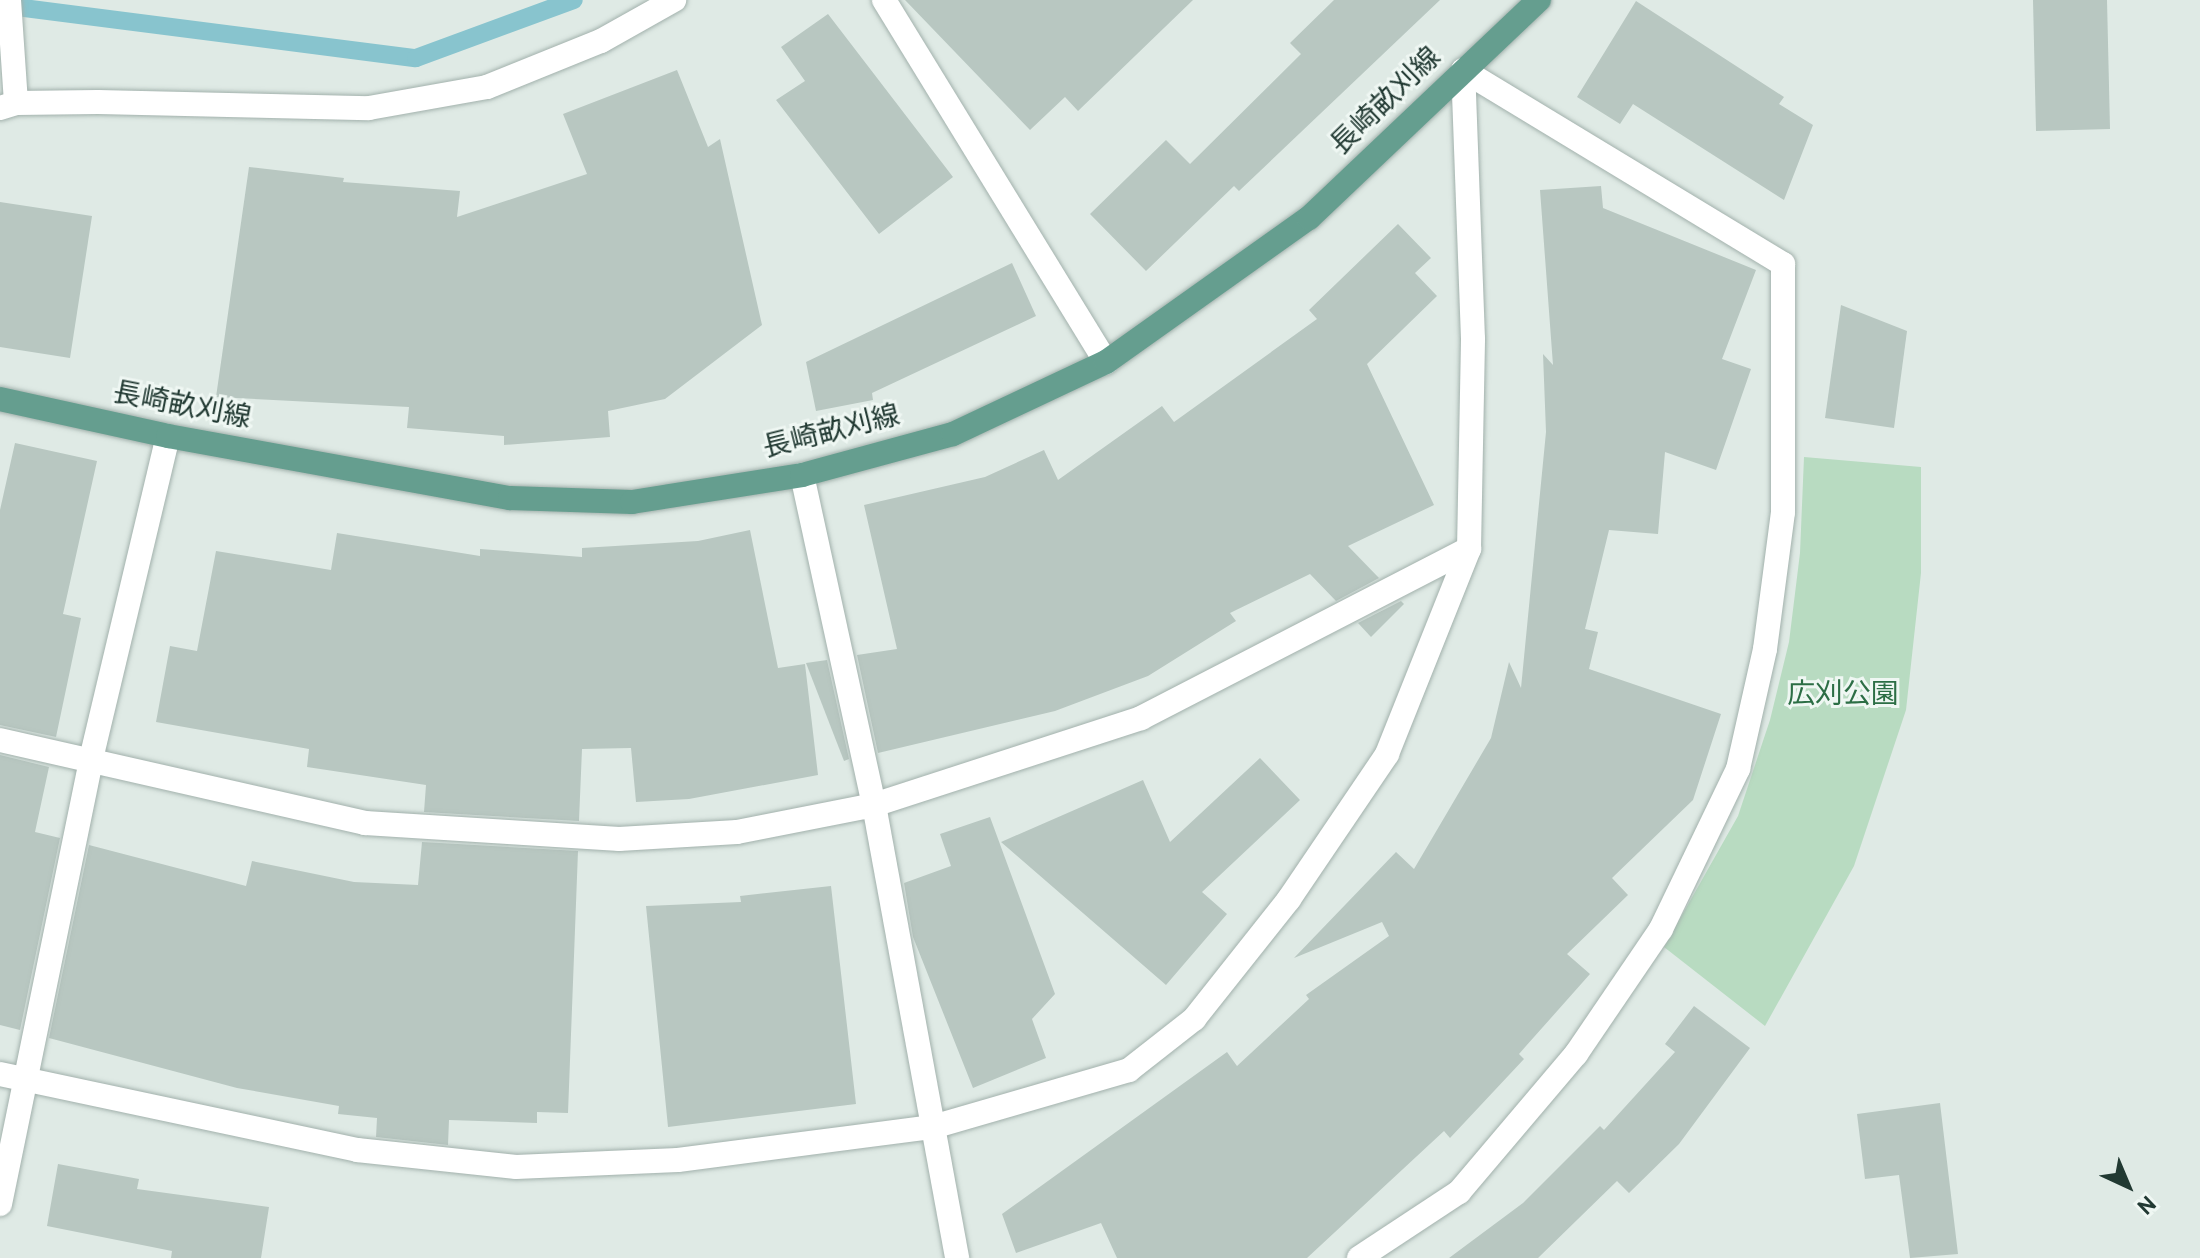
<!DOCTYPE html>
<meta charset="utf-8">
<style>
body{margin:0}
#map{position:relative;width:2200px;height:1258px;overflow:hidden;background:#dfeae5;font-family:Overpass,"Noto Sans JP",sans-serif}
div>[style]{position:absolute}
.green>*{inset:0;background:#b8dbc1}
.stream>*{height:18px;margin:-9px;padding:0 9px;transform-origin:9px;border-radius:9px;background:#88c4ce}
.building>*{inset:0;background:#b8c7c1}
.roads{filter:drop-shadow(0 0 2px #a2b1ac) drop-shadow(0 0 2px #a2b1ac)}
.street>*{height:24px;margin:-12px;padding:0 12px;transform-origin:12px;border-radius:12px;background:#fff}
.primary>*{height:24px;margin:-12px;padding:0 12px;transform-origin:12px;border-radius:12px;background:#659e8f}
span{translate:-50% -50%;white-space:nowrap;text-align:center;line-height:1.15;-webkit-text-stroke:6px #eff7f3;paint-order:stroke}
.street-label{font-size:28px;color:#213932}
.park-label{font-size:28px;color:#2c6e45}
.north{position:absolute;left:2088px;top:1146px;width:80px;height:80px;-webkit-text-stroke:6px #eff7f3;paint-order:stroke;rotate:136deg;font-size:22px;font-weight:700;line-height:32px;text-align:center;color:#213932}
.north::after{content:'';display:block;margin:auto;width:28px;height:36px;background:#213932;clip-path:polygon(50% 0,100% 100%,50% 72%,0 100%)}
</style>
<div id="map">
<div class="green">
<i style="clip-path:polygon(1804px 457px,1921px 467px,1921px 573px,1906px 710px,1854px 866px,1765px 1026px,1664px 947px,1738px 816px,1770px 720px,1789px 642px,1800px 553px)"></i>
</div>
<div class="stream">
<i style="left:0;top:5px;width:419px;rotate:7.3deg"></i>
<i style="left:416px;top:58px;width:168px;rotate:-20.2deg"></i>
</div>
<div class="building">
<i style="clip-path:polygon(905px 0,1193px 0,1078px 111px,1065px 97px,1030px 130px)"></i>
<i style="clip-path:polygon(1334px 0,1440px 0,1239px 191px,1234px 186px,1146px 271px,1090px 214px,1166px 140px,1190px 164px,1301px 54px,1290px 43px)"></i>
<i style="clip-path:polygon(2033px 0,2107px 0,2110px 129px,2036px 131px)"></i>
<i style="clip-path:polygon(1636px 1px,1784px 97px,1779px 104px,1813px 125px,1784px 200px,1633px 104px,1620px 124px,1577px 97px)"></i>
<i style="clip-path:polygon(828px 14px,953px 177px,879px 234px,776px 100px,805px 81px,781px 47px)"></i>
<i style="clip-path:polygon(677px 70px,708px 147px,720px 139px,762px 325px,665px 399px,608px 411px,610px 437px,504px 445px,504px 436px,407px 428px,409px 407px,216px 397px,249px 167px,344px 178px,343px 182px,460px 191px,457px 217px,587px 174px,563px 114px)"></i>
<i style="clip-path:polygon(1601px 186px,1603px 208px,1756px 270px,1722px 359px,1751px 369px,1716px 470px,1665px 452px,1658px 534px,1609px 530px,1585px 629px,1598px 632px,1589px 669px,1721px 714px,1693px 800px,1612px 878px,1628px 895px,1567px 954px,1590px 974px,1519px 1054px,1524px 1059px,1450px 1138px,1444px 1131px,1307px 1258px,1117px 1258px,1101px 1223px,1016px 1253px,1002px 1214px,1227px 1052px,1237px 1066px,1309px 999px,1306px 995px,1389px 936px,1382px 922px,1294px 958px,1396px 852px,1414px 869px,1491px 738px,1509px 662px,1521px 688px,1546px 432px,1543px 354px,1553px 365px,1540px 190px)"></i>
<i style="clip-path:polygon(0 202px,92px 216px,70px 358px,0 347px)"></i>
<i style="clip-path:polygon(1398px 224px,1431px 258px,1415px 273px,1437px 296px,1367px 364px,1434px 505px,1348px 546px,1379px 578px,1336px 601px,1310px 574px,1230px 613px,1236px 621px,1148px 676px,1055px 711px,878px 753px,857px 655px,897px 649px,864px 505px,985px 477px,1044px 450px,1058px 480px,1162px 406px,1174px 422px,1317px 319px,1309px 310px)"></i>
<i style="clip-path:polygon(1012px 263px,1036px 316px,872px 393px,873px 400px,816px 411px,806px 362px)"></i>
<i style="clip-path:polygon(1841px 305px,1907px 331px,1894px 428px,1825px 418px)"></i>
<i style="clip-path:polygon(15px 443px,97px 461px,63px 614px,81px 618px,56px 737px,0 725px,0 510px)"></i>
<i style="clip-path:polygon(750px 530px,778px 668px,805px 664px,818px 775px,689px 799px,636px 802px,631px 748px,582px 749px,579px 821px,424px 812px,426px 785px,307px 767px,309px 749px,156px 722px,170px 646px,197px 651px,216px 551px,331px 570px,337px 533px,480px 556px,480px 549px,582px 557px,582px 548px,698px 541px)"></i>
<i style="clip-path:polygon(1401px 601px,1404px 604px,1371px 637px,1358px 623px)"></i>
<i style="clip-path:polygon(827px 660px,849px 759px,844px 761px,806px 663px)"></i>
<i style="clip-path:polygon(0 755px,49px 767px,35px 832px,60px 838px,20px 1030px,0 1025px)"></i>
<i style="clip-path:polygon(1260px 758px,1300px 800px,1202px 892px,1227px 914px,1166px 985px,1001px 842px,1143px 780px,1170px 842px)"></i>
<i style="clip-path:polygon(990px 817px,1055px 994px,1032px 1019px,1046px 1058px,973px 1088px,913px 937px,904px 883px,951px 866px,940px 834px)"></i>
<i style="clip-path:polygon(422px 842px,578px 851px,568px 1113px,537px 1112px,537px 1123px,449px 1120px,448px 1145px,376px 1137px,377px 1118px,338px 1114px,339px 1106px,237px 1088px,49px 1038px,89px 845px,246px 886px,252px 861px,354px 882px,418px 885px)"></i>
<i style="clip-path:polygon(831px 886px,856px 1104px,668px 1127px,646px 906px,741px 902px,740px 896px)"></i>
<i style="clip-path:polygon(1694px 1006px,1750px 1048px,1679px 1144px,1629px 1193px,1617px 1181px,1538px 1258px,1449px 1258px,1523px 1203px,1600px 1126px,1604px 1130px,1675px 1052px,1665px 1044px)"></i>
<i style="clip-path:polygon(1940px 1103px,1958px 1254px,1910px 1258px,1899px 1175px,1865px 1179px,1857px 1114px)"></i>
<i style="clip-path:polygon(58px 1164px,139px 1179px,137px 1189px,269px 1207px,261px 1258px,171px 1258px,172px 1251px,47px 1226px)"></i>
</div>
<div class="roads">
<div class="street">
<i style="left:9px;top:0;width:103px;rotate:86.1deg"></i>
<i style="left:884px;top:0;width:425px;rotate:58.5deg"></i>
<i style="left:0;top:108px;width:17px;rotate:-17deg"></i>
<i style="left:16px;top:103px;width:82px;rotate:-0.7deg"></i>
<i style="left:98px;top:102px;width:271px;rotate:1.3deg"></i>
<i style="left:369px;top:108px;width:120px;rotate:-10.1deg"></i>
<i style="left:487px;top:87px;width:123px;rotate:-22deg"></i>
<i style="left:601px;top:41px;width:84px;rotate:-29.3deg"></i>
<i style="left:802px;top:475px;width:338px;rotate:77.7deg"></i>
<i style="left:874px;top:805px;width:461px;rotate:79.6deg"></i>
<i style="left:0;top:740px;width:374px;rotate:12.8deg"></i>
<i style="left:365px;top:823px;width:255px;rotate:3.6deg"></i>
<i style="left:619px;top:839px;width:118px;rotate:-3.4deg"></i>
<i style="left:737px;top:832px;width:140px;rotate:-11.1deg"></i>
<i style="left:874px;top:805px;width:281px;rotate:-18deg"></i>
<i style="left:1141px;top:718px;width:369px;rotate:-27.3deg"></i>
<i style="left:0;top:1074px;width:365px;rotate:12deg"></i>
<i style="left:357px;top:1150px;width:160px;rotate:6.1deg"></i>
<i style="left:516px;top:1167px;width:162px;rotate:-2.5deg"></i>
<i style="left:678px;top:1160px;width:257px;rotate:-7.4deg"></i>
<i style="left:933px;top:1127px;width:204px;rotate:-16.2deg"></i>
<i style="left:1129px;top:1070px;width:83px;rotate:-38.1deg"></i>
<i style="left:1194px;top:1019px;width:153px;rotate:-51.6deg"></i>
<i style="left:1289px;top:899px;width:175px;rotate:-55.9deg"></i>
<i style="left:1387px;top:754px;width:221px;rotate:-68.2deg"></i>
<i style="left:1469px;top:549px;width:210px;rotate:-88.9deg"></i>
<i style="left:1473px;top:339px;width:269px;rotate:-92.1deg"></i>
<i style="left:0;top:1204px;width:454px;rotate:-78.4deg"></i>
<i style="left:91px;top:759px;width:332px;rotate:-76.6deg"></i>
<i style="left:1359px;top:1258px;width:120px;rotate:-33.4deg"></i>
<i style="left:1459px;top:1192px;width:181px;rotate:-49.7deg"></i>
<i style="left:1576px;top:1054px;width:151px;rotate:-55.8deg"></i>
<i style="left:1661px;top:929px;width:178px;rotate:-64.3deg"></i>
<i style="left:1738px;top:769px;width:123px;rotate:-77.3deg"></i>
<i style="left:1765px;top:649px;width:138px;rotate:-82.5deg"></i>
<i style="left:1783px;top:512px;width:248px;rotate:-90deg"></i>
<i style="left:1783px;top:264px;width:374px;rotate:-148.8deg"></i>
</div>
<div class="primary">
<i style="left:0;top:399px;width:172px;rotate:12.4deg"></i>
<i style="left:168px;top:436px;width:348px;rotate:10.3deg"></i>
<i style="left:510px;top:498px;width:122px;rotate:1.9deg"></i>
<i style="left:632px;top:502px;width:172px;rotate:-9deg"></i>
<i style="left:802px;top:475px;width:156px;rotate:-15.2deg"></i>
<i style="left:953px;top:434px;width:169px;rotate:-25.2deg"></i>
<i style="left:1106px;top:362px;width:249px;rotate:-35.4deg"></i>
<i style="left:1309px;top:218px;width:317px;rotate:-43.5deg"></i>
</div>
</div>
<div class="street-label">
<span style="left:1387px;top:102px;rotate:-44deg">長崎畝刈線</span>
<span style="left:182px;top:407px;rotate:11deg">長崎畝刈線</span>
<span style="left:832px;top:433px;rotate:-14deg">長崎畝刈線</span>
</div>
<div class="park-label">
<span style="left:1843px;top:696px">広刈公園</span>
</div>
<div class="north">N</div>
</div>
